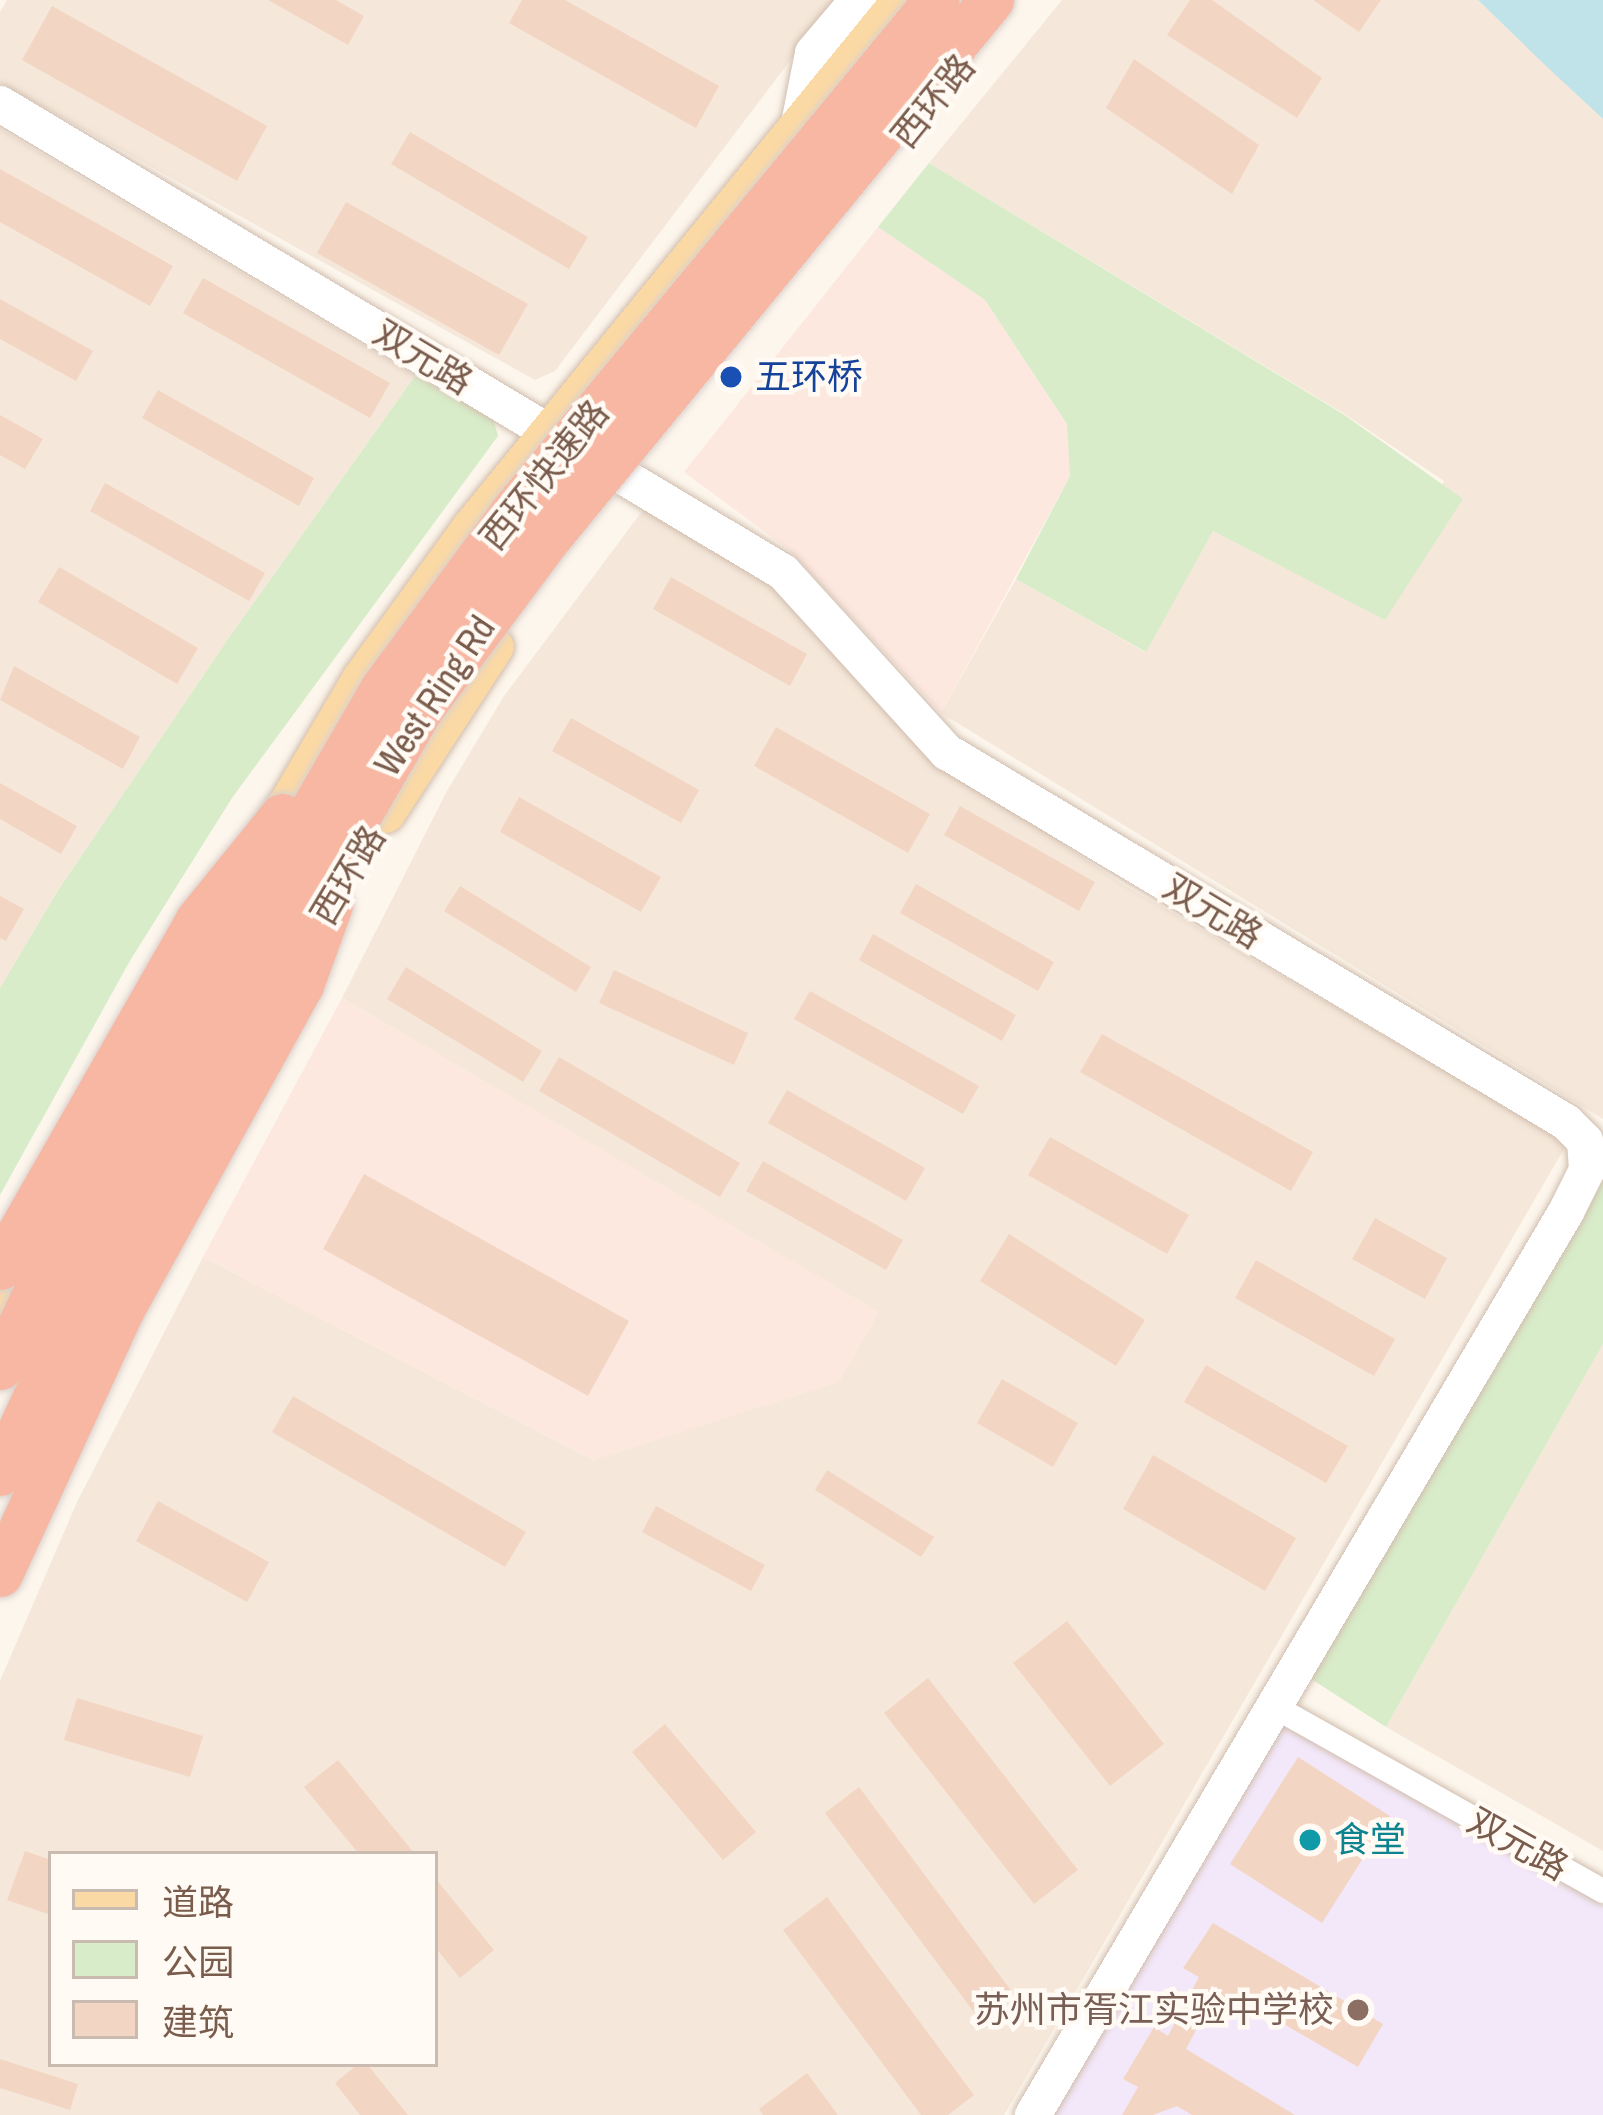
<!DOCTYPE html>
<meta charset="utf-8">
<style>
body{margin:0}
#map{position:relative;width:1603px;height:2115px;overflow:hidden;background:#fdf6ec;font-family:"Archivo Narrow","Noto Sans SC",sans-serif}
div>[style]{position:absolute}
.residential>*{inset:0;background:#f5e8da}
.commercial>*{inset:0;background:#fde8e0}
.education>*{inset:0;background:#f3e8fa}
.green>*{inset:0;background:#d8ecc9}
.water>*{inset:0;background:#bfe3e8}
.building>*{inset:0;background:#f3d5c3}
.roads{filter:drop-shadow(0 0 3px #d1beb0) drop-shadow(0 0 3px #d1beb0)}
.street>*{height:24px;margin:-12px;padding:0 12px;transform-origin:12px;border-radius:12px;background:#fff}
.secondary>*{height:36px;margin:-18px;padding:0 18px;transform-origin:18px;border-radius:18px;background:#fff}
.primary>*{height:39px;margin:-19.5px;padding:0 19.5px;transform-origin:19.5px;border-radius:19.5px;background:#fbd9a5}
.bridges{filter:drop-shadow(0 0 3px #dad1cd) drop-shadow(0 0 3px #dad1cd)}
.highway-bridge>*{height:45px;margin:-22.5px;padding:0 22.5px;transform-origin:22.5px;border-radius:22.5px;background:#f7b7a3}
.dots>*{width:33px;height:33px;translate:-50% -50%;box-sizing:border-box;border:6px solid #fffaf3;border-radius:50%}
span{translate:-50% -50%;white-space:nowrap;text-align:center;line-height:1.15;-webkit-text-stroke:9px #fffaf3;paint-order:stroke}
.street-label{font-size:36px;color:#7a5c4d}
.transit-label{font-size:36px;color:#164399}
.left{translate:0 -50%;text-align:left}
.culture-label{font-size:36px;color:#0d838f}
.education-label{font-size:36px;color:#785e54}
.right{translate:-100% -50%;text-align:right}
.legend{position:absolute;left:48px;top:1851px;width:390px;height:216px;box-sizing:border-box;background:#fffaf3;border:3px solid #cabbb1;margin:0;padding:15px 21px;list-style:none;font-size:36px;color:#7a5c4d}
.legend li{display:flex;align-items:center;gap:24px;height:60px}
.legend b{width:60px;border:3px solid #cabbb1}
</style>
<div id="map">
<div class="residential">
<i style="clip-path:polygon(7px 0,836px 0,555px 371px,535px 380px,0 83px,0 12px)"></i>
<i style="clip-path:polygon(1062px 0,1478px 0,1603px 119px,1603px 1119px,941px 713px,1016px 579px,1145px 652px,1213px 531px,1384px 619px,1444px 481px,1343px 413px,929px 163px)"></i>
<i style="clip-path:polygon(0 129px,415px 376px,228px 639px,57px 892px,0 988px)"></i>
<i style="clip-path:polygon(evenodd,655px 494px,770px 574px,961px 774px,1119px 882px,1568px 1142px,1004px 2115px,0 2115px,0 1681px,77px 1502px,203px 1257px,593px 1460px,878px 1312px,342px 998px,447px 791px,504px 696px,655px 494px,51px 1854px,435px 1854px,435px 2064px,51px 2064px,51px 1854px)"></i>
<i style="clip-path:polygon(1603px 1344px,1603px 1851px,1386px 1727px)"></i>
</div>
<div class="commercial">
<i style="clip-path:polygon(878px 227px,985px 300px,1067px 424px,1073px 455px,1070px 476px,941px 713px,788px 549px,684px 472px)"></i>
<i style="clip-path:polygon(342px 998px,879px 1312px,839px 1382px,593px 1460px,203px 1257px)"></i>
</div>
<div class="education">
<i style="clip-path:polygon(1281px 1721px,1603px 1905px,1603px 2115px,1053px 2115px)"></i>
</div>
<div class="green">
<i style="clip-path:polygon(929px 163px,1343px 414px,1463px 499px,1385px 620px,1213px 531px,1146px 652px,1016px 579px,1070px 476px,1067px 424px,985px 300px,878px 227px)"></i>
<i style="clip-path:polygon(415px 376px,493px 418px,498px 436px,232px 798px,131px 959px,0 1195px,0 988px,57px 892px,228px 639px)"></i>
<i style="clip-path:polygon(1603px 1161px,1603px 1344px,1386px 1727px,1308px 1677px)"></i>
</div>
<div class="water">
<i style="clip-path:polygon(1478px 0,1603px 0,1603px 119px,1546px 66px)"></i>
</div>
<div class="building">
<i style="clip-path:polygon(268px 0,336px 0,364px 16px,348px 45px)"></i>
<i style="clip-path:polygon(522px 0,565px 0,719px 86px,696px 128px,509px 23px)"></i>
<i style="clip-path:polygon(1190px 0,1212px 0,1322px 78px,1297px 118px,1167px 35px)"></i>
<i style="clip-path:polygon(1313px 0,1381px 0,1359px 32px)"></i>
<i style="clip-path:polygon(52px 6px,267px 126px,237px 181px,22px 60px)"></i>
<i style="clip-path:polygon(1134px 59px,1259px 145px,1232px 194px,1106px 108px)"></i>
<i style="clip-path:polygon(410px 132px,588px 237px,569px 269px,391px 164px)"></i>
<i style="clip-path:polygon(0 169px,173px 266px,150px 306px,0 222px)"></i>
<i style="clip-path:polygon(346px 202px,528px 304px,499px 355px,317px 253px)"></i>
<i style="clip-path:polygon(203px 278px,390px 383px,370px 418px,183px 313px)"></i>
<i style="clip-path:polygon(0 299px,93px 351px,76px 381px,0 339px)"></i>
<i style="clip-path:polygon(158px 390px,314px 478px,299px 506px,142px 418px)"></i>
<i style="clip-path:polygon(0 415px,43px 439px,25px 469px,0 455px)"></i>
<i style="clip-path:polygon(105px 483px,265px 573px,249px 601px,90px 511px)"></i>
<i style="clip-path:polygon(59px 567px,198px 648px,177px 684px,38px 602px)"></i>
<i style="clip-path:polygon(671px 577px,807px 654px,790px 686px,653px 609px)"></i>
<i style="clip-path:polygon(14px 666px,140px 737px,123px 769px,0 700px)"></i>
<i style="clip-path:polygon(571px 718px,699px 790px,681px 823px,552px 751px)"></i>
<i style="clip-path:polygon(776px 727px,930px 814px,908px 853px,754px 766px)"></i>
<i style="clip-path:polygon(0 783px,77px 826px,61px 854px,0 819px)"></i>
<i style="clip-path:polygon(519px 797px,661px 877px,641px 912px,500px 832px)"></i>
<i style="clip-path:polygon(960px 806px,1095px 882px,1079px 911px,944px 835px)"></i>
<i style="clip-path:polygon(916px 884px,1054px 962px,1038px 991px,900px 913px)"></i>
<i style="clip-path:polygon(460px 886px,591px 967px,576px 992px,444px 911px)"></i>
<i style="clip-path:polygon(0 896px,24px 909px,6px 941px,0 938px)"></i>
<i style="clip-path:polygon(873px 934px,1016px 1015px,1002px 1041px,859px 960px)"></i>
<i style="clip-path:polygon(406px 967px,542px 1051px,523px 1082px,387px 999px)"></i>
<i style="clip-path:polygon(614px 970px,748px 1033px,734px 1065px,599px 1003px)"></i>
<i style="clip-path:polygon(810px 991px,979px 1086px,963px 1114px,794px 1019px)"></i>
<i style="clip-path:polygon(1102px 1034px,1313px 1152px,1291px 1191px,1080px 1072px)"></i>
<i style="clip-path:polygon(559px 1057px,740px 1163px,720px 1197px,539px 1091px)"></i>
<i style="clip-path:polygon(787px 1090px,925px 1168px,906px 1201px,768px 1123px)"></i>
<i style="clip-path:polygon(1050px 1137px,1189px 1215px,1167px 1254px,1028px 1175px)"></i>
<i style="clip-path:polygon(763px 1161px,903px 1240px,886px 1270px,746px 1191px)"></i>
<i style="clip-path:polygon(364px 1174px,629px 1321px,588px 1396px,323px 1249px)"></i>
<i style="clip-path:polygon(1375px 1218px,1447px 1258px,1425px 1299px,1352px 1259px)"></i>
<i style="clip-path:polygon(1009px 1234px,1145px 1320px,1116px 1366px,980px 1281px)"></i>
<i style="clip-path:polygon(1256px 1260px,1395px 1339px,1374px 1376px,1235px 1298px)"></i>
<i style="clip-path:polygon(1206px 1365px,1348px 1446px,1326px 1483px,1184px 1402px)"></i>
<i style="clip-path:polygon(1002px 1379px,1078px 1423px,1053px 1467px,977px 1423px)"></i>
<i style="clip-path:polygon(293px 1396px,526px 1532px,505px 1567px,272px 1432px)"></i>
<i style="clip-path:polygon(1153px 1455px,1296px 1538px,1265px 1591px,1123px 1509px)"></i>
<i style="clip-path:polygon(827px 1470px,934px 1537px,921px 1557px,815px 1490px)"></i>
<i style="clip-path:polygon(158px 1501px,269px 1562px,247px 1602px,136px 1541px)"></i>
<i style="clip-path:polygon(656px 1506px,765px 1565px,751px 1591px,642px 1532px)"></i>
<i style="clip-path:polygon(1067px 1621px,1164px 1744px,1110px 1786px,1013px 1663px)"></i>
<i style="clip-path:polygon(928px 1678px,1078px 1870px,1034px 1904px,884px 1713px)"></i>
<i style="clip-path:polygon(77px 1698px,203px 1736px,190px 1777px,64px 1740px)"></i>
<i style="clip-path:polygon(665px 1724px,756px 1832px,723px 1860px,632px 1752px)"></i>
<i style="clip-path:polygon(1298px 1757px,1390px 1816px,1322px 1923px,1230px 1864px)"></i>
<i style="clip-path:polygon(338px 1760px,415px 1854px,359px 1854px,304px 1787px)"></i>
<i style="clip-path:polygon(859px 1787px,1013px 1993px,979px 2019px,825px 1813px)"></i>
<i style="clip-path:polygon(25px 1851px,51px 1860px,51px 1915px,7px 1900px)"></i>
<i style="clip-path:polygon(435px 1878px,494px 1950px,460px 1978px,435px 1947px)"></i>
<i style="clip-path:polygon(827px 1897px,974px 2095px,948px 2115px,921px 2115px,783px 1930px)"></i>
<i style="clip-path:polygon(1213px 1923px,1383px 2024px,1358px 2067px,1237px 1997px,1211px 2002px,1186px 2049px,1295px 2115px,1192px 2115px,1177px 2106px,1153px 2115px,1122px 2115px,1138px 2087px,1123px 2079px,1154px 2027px,1168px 2036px,1199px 1977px,1183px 1968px)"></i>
<i style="clip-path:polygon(0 2059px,78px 2084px,70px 2110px,0 2088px)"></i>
<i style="clip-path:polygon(358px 2064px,367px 2064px,408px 2115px,360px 2115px,335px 2083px)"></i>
<i style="clip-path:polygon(807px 2073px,838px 2115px,763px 2115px,759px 2109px)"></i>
</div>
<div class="roads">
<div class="street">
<i style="left:1275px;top:1707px;width:376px;rotate:29.3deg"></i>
</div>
<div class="secondary">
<i style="left:0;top:104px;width:912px;rotate:30.87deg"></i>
<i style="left:783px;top:572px;width:244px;rotate:47.7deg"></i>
<i style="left:947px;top:752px;width:721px;rotate:30.87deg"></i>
<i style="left:1566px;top:1122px;width:27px;rotate:45deg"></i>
<i style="left:1585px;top:1141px;width:29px;rotate:86deg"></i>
<i style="left:1587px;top:1170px;width:47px;rotate:116.6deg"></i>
<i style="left:1566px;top:1212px;width:1049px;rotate:120.55deg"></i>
<i style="left:799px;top:124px;width:72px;rotate:-78.8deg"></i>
<i style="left:813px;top:53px;width:70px;rotate:-49.7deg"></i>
</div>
<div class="primary">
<i style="left:385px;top:813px;width:199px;rotate:-56.9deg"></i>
<i style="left:265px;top:842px;width:189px;rotate:-59.5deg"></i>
<i style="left:361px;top:679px;width:190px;rotate:-54deg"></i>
<i style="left:473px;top:525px;width:677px;rotate:-50.81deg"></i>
<i style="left:0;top:1308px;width:75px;rotate:-61.4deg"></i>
</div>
</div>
<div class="bridges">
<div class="highway-bridge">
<i style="left:0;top:1267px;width:398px;rotate:-60.3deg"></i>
<i style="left:197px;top:921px;width:135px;rotate:-51deg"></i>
<i style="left:0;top:1367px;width:107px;rotate:-64.6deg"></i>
<i style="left:46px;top:1270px;width:673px;rotate:-59.93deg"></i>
<i style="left:383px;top:688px;width:222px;rotate:-53.6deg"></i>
<i style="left:515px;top:509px;width:661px;rotate:-50.41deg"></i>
<i style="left:0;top:1473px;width:203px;rotate:-65.2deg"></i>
<i style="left:85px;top:1289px;width:668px;rotate:-59.98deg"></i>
<i style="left:419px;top:711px;width:216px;rotate:-53.3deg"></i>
<i style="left:548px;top:538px;width:697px;rotate:-50.53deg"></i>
<i style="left:0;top:1574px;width:294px;rotate:-65.3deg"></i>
<i style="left:123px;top:1307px;width:368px;rotate:-61.1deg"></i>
<i style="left:301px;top:985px;width:85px;rotate:-70.1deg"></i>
</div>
</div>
<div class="dots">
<i style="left:731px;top:377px;background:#1a4fb4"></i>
<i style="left:1310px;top:1840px;background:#0f9aa8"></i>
<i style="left:1358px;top:2010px;background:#8d6e63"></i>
</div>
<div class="street-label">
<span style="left:933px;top:101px;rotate:-51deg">西环路</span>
<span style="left:423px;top:357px;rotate:31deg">双元路</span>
<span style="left:544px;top:475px;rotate:-51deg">西环快速路</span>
<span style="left:435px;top:696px;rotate:-56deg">West Ring Rd</span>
<span style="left:348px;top:875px;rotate:-59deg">西环路</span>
<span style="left:1213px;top:911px;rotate:31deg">双元路</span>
<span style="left:1518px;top:1844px;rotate:29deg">双元路</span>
</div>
<div class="transit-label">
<span class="left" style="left:755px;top:377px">五环桥</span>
</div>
<div class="culture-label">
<span class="left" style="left:1334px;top:1840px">食堂</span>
</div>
<div class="education-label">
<span class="right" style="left:1334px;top:2010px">苏州市胥江实验中学校</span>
</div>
<ul class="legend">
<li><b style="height:15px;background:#fbd9a5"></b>道路</li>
<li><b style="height:33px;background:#d8ecc9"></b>公园</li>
<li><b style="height:33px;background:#f3d5c3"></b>建筑</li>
</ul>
</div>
